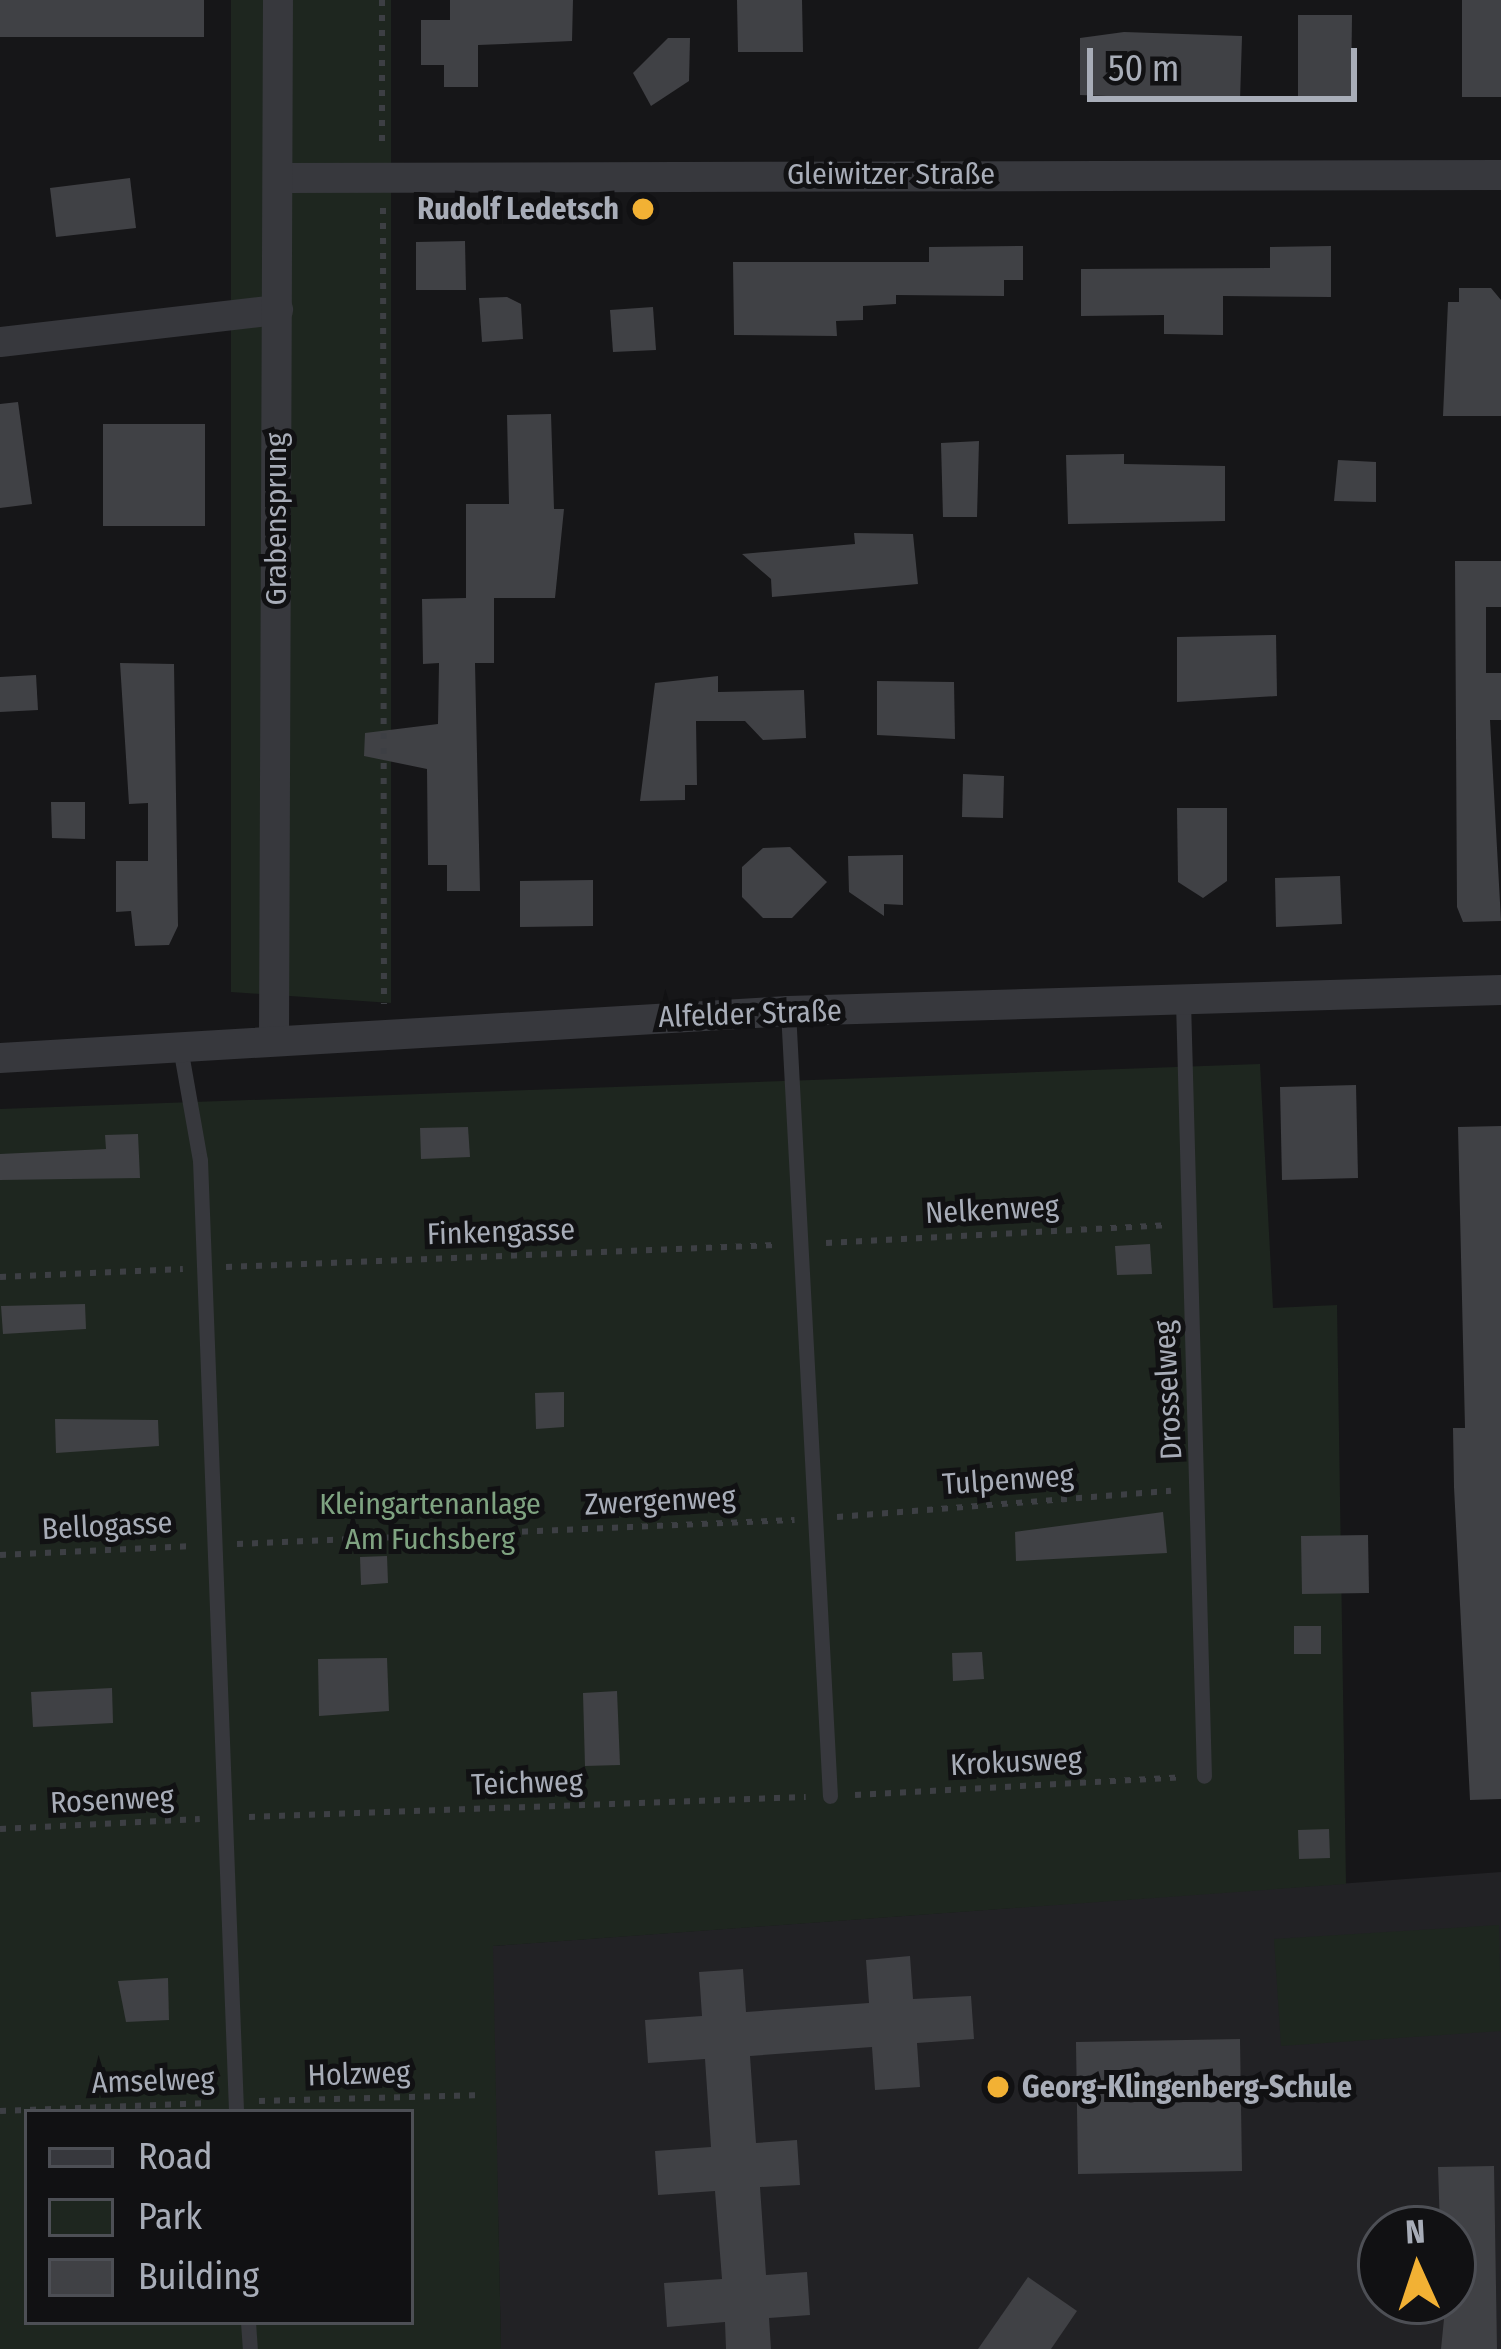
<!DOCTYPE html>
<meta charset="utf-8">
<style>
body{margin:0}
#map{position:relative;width:1501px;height:2349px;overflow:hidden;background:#161618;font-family:"Fira Sans Condensed",sans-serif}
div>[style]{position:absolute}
.built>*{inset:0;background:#222225}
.green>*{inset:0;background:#1e261f}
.building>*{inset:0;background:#404145}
.path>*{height:6px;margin-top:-3px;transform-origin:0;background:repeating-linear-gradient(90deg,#3d3f44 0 6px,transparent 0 15px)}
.lane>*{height:15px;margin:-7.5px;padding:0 7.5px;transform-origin:7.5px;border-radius:7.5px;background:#37383d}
.street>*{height:30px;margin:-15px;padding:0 15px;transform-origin:15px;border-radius:15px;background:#37383d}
.dots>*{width:33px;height:33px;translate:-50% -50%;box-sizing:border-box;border:6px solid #111113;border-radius:50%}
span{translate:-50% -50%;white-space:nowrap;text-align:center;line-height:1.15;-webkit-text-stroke:10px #111113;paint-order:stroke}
.street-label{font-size:30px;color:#a8adb8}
.poi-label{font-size:30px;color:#a8adb8;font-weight:700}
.right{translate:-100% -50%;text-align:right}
.left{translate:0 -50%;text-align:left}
.park-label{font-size:30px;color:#7fa381}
.legend{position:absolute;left:24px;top:2109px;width:390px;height:216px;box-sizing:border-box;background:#111113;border:3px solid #4d4f55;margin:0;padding:15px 21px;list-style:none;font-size:36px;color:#a8adb8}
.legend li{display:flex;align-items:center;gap:24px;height:60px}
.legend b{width:60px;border:3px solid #4d4f55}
.north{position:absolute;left:1357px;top:2205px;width:120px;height:120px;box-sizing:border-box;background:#111113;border:3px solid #4d4f55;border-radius:50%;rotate:357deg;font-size:33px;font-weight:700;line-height:48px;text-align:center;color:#a8adb8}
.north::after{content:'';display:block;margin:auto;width:42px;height:54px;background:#f2b134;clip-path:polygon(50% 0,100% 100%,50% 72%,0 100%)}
.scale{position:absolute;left:1087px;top:48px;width:270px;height:54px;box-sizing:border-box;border:6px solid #a8adb8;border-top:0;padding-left:15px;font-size:36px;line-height:42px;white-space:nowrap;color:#a8adb8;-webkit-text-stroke:9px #111113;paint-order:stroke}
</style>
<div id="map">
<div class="built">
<i style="clip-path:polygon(evenodd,1501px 1872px,1501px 2349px,501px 2349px,492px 1946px,1501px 1872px,1381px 2229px,1453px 2229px,1453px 2301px,1381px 2301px,1381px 2229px)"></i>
</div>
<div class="green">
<i style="clip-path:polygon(231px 0,391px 0,391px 1003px,231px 992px)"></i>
<i style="clip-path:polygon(evenodd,1260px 1064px,1273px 1308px,1337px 1305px,1346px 1884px,493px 1946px,501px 2349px,0 2349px,0 1109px,1260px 1064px,27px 2112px,411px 2112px,411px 2322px,27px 2322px,27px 2112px)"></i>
<i style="clip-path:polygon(1499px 1925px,1501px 2031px,1281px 2046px,1274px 1939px)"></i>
</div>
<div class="building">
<i style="clip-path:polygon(0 0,204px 0,204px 37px,0 37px)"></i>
<i style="clip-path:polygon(450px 0,573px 0,572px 41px,478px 45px,478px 87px,444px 87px,444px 65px,421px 65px,421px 20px,450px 20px)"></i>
<i style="clip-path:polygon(737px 0,802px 0,803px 52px,738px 52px)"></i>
<i style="clip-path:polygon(1462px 0,1501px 0,1501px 97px,1462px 97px)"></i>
<i style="clip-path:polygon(1298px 15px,1352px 15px,1351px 96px,1298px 96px)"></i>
<i style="clip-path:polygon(1124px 32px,1242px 36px,1240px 101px,1080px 95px,1080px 38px)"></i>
<i style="clip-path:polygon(668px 38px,690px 38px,689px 81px,651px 106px,633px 73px)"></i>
<i style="clip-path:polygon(130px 178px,136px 228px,56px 237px,50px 188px)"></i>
<i style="clip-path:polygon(465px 241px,466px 290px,416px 290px,416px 242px)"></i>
<i style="clip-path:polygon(1023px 246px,1023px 280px,1004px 280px,1004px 296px,896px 295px,896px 304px,863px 306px,863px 320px,836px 321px,837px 336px,734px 335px,733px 262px,929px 262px,929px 247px)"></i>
<i style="clip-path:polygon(1331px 246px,1331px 297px,1223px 296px,1223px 335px,1164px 334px,1164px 315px,1081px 316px,1081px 269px,1270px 268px,1270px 247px)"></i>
<i style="clip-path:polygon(1459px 288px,1491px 288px,1501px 300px,1501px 416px,1443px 416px,1448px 302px,1459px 302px)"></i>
<i style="clip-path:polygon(507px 297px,521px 304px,523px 339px,482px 342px,479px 298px)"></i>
<i style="clip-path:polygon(653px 307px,656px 350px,613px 352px,610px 310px)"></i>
<i style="clip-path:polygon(18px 402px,32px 504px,0 508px,0 404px)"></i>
<i style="clip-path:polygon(551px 414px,554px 509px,564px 509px,555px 598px,494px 598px,494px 663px,475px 663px,480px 891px,447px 891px,447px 865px,428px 865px,427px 769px,364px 756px,365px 733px,438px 724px,439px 663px,423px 664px,422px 599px,466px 598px,466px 504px,509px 504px,507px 415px)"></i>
<i style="clip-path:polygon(103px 424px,205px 424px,205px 526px,103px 526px)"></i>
<i style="clip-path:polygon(979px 441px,977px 517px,943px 517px,941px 443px)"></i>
<i style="clip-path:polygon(1124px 454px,1124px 464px,1225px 466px,1225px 521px,1068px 524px,1066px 455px)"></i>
<i style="clip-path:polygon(1338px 460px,1376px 462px,1376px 502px,1334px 501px)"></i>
<i style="clip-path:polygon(854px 533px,913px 534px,918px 584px,772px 597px,771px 579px,742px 554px,855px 544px)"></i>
<i style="clip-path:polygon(1455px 561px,1501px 561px,1501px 607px,1486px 607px,1486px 673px,1501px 673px,1501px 720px,1490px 720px,1501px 921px,1463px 922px,1457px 907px)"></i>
<i style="clip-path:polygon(1276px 635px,1277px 696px,1177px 702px,1177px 637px)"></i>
<i style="clip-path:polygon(120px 663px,174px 664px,178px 926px,169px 945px,135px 946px,131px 911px,116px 912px,116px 861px,148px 861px,148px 803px,129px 804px)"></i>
<i style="clip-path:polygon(36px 675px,38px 710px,0 712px,0 677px)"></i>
<i style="clip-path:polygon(718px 676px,718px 692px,804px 690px,806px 738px,763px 740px,745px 721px,696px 721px,697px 785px,685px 785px,685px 800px,640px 801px,655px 683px)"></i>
<i style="clip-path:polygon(877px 681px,954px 682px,955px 739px,877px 735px)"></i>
<i style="clip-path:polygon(963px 774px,1004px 776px,1003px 818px,962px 817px)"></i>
<i style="clip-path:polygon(51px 802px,85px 802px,85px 839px,52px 838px)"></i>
<i style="clip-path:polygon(1177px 808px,1227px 808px,1227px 881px,1203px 898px,1178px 882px)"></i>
<i style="clip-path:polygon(790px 847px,827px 882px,792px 918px,763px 918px,742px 897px,742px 867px,763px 848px)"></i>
<i style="clip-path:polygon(903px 855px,903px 905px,884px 904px,884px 916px,849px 892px,848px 856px)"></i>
<i style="clip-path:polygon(1340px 876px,1342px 924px,1276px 927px,1275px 878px)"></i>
<i style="clip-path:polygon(593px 880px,593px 926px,520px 927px,520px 881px)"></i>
<i style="clip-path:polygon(1356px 1085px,1358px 1178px,1282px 1180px,1280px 1087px)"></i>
<i style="clip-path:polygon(1501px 1126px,1501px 1799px,1470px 1800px,1454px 1487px,1453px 1428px,1465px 1428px,1458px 1127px)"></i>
<i style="clip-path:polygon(468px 1127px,470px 1157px,421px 1159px,420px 1128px)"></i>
<i style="clip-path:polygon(138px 1134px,140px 1178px,0 1180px,0 1154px,106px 1149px,105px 1135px)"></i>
<i style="clip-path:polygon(1150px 1244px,1152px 1274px,1117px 1275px,1115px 1246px)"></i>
<i style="clip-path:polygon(85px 1304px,86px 1329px,3px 1334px,1px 1306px)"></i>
<i style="clip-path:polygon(564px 1392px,564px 1427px,536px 1429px,535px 1393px)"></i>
<i style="clip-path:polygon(55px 1419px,158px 1420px,159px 1446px,56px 1453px)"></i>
<i style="clip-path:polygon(1163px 1512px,1167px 1553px,1016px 1561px,1015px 1532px)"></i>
<i style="clip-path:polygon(1368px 1535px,1369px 1593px,1302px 1594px,1301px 1536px)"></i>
<i style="clip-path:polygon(387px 1556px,388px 1583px,361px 1585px,360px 1557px)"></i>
<i style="clip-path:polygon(1294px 1626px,1321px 1626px,1321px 1654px,1294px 1654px)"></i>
<i style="clip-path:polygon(982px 1652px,984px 1679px,953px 1681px,952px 1653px)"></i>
<i style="clip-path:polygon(387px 1658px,389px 1711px,319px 1716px,318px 1659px)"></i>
<i style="clip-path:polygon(112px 1688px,113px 1723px,33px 1727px,31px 1692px)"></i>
<i style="clip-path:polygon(617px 1691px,620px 1765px,585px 1766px,583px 1693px)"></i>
<i style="clip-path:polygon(1329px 1829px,1330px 1858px,1299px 1859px,1298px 1830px)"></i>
<i style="clip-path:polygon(910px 1956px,913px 1999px,971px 1996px,974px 2039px,917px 2043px,920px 2087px,875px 2090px,872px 2047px,750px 2056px,756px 2143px,797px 2140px,800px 2185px,760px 2187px,766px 2275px,807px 2272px,810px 2315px,769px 2318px,771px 2349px,726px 2349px,725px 2322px,667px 2327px,664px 2283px,722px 2279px,715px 2191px,658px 2195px,655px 2151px,711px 2147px,705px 2059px,648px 2063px,645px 2020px,702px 2016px,699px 1972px,743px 1969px,746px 2012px,869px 2003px,866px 1960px)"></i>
<i style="clip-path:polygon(168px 1978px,169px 2020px,126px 2022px,118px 1981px)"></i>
<i style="clip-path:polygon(1240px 2039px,1242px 2171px,1078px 2174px,1076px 2042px)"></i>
<i style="clip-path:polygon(1494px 2166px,1497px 2349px,1441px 2349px,1453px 2229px,1440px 2229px,1438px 2167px)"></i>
<i style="clip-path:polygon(1028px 2277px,1077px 2311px,1051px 2349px,978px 2349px)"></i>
</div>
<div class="path">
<i style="left:382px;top:0;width:146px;rotate:90deg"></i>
<i style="left:383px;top:208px;width:796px;rotate:89.93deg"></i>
<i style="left:826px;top:1243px;width:340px;rotate:-3deg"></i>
<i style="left:226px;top:1267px;width:551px;rotate:-2.29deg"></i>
<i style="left:0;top:1277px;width:183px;rotate:-2.5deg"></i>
<i style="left:837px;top:1517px;width:335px;rotate:-4.5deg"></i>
<i style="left:237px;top:1544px;width:558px;rotate:-2.47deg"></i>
<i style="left:0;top:1555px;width:188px;rotate:-2.7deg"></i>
<i style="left:855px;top:1795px;width:328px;rotate:-3.1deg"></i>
<i style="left:249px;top:1817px;width:557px;rotate:-2.06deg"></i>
<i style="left:0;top:1829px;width:200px;rotate:-2.9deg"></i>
<i style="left:259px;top:2101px;width:225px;rotate:-1.5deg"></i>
<i style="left:0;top:2111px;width:210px;rotate:-2.2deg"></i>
</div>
<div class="lane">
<i style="left:1183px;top:1001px;width:775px;rotate:88.45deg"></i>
<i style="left:788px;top:1011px;width:786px;rotate:86.94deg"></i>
<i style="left:180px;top:1047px;width:115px;rotate:80deg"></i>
<i style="left:200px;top:1160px;width:953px;rotate:87.83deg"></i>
<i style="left:248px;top:2322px;width:27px;rotate:86deg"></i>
</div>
<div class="street">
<i style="left:280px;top:178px;width:1221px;rotate:-0.14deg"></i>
<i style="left:0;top:342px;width:280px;rotate:-6.6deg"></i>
<i style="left:274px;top:1038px;width:1038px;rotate:-89.78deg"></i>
<i style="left:0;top:1058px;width:789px;rotate:-3.41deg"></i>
<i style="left:788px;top:1011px;width:713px;rotate:-1.69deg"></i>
</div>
<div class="dots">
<i style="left:643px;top:209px;background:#f2b134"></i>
<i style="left:998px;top:2087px;background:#f2b134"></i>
</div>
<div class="street-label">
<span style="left:891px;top:174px">Gleiwitzer Straße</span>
<span style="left:276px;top:519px;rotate:-90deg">Grabensprung</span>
<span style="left:750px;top:1014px;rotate:-2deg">Alfelder Straße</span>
<span style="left:992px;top:1210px;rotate:-3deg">Nelkenweg</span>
<span style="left:501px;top:1232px;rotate:-2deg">Finkengasse</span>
<span style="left:1168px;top:1390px;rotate:-93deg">Drosselweg</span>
<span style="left:1008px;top:1480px;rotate:-4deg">Tulpenweg</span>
<span style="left:660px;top:1501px;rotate:-3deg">Zwergenweg</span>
<span style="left:107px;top:1526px;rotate:-3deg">Bellogasse</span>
<span style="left:1016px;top:1762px;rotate:-3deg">Krokusweg</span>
<span style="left:527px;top:1783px;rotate:-2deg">Teichweg</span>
<span style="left:112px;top:1800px;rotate:-3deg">Rosenweg</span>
<span style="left:359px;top:2074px;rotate:-2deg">Holzweg</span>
<span style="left:153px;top:2081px;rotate:-2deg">Amselweg</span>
</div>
<div class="poi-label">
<span class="right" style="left:619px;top:209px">Rudolf Ledetsch</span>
<span class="left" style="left:1022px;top:2087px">Georg-Klingenberg-Schule</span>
</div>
<div class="park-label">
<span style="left:430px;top:1521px">Kleingartenanlage<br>Am Fuchsberg</span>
</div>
<ul class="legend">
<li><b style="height:15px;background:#37383d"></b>Road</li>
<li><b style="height:33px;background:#1e261f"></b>Park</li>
<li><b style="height:33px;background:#404145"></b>Building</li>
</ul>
<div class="north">N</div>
<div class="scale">50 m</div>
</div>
